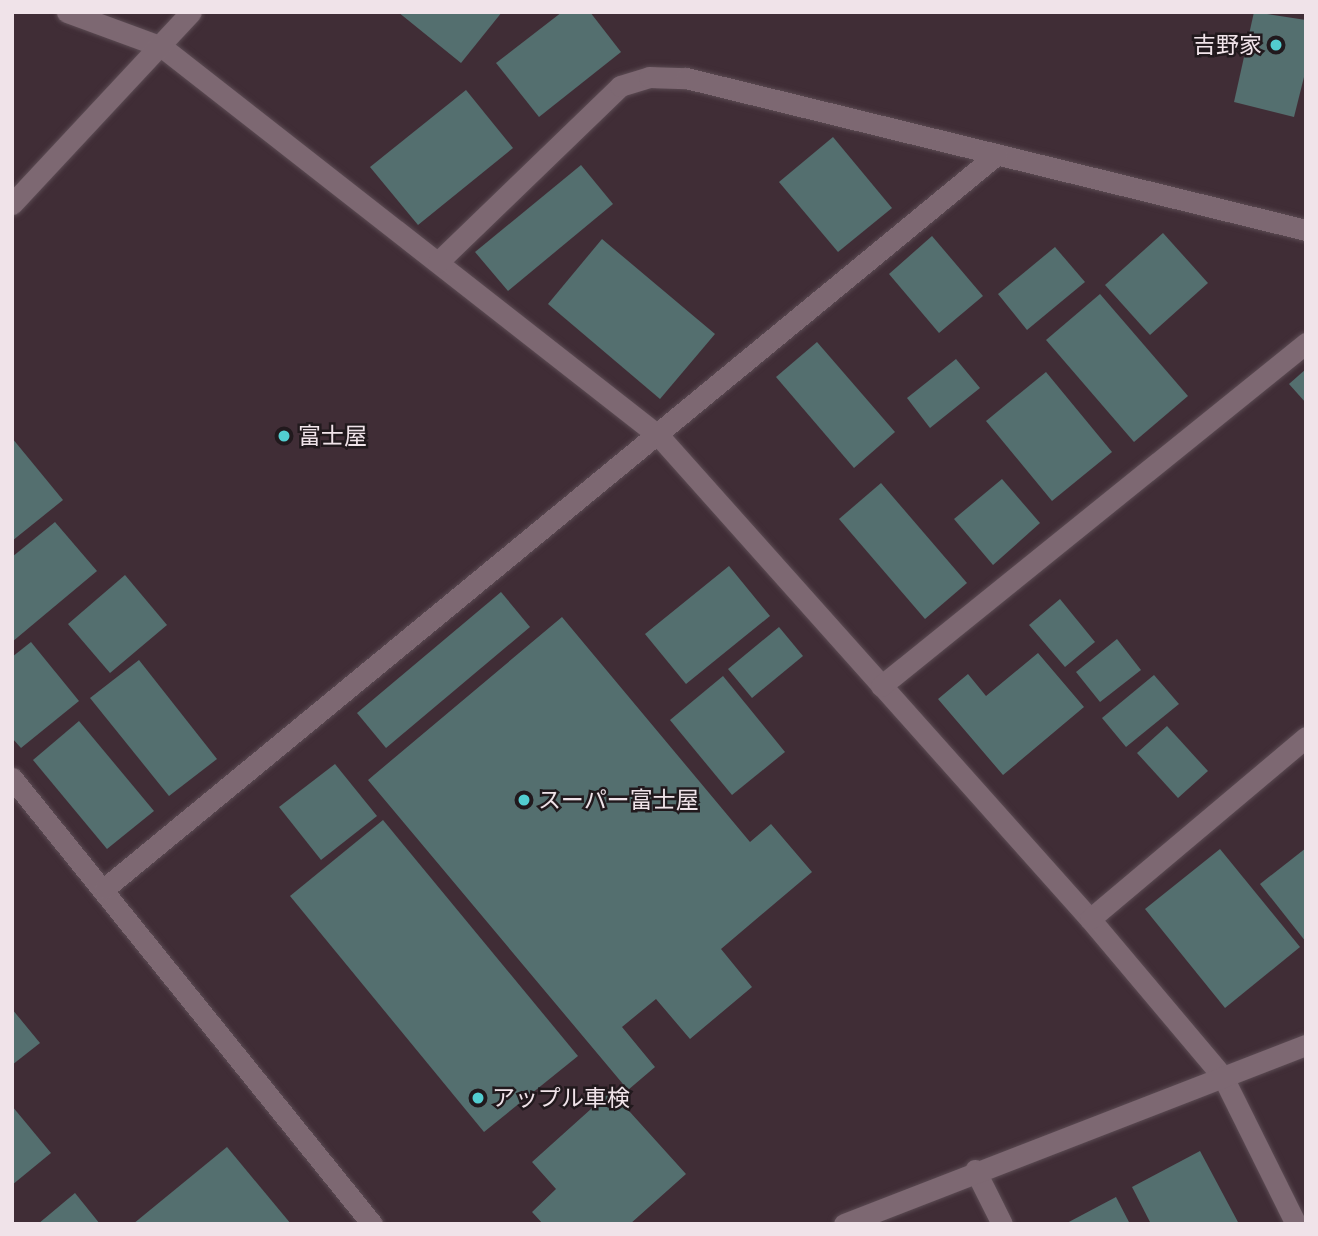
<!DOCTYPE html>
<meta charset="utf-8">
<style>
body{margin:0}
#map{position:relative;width:1318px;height:1236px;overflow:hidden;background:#402d36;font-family:Arial,"Noto Sans JP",sans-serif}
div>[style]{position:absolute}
.building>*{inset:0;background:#546f6f}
.roads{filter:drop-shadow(0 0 2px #5b4b53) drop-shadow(0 0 2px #5b4b53)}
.minor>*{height:21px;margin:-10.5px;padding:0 10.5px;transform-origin:10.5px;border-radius:10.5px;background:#7d6872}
.dots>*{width:19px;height:19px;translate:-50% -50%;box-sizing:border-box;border:4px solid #21191d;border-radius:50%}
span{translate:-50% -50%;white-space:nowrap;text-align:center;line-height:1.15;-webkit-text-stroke:5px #21191d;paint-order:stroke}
.poi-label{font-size:23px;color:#f0e3e9}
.right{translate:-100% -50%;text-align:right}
.left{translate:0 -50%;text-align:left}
.frame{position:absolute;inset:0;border:14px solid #f0e3e9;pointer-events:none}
</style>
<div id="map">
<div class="building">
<i style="clip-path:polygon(398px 12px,502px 12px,461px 63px)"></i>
<i style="clip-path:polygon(562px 12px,590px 12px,621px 52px,539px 117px,496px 63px)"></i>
<i style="clip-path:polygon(1254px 12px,1306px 20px,1306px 69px,1294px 117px,1234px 102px)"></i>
<i style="clip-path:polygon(466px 90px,513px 148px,418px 225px,370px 167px)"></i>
<i style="clip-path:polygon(833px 137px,892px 208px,838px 252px,779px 182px)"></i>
<i style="clip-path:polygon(581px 165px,613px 204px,508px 291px,475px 252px)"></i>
<i style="clip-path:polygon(1163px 233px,1208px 283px,1150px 335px,1105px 285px)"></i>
<i style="clip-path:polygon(932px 236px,983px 296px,939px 333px,889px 274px)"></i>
<i style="clip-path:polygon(602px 239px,715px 334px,660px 399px,548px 304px)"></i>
<i style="clip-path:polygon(1055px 247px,1085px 282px,1027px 330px,998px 294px)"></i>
<i style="clip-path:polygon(1100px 294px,1188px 396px,1134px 442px,1046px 340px)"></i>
<i style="clip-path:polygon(817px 342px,895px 432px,854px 468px,776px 377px)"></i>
<i style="clip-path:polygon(956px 359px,980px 388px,930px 428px,907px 398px)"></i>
<i style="clip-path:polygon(1306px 369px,1306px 403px,1289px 384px)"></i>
<i style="clip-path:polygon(1046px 372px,1112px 452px,1052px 501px,986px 421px)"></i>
<i style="clip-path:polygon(12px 438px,63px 500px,12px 541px)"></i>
<i style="clip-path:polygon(1002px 479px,1040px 523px,993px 565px,954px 519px)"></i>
<i style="clip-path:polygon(881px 483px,967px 583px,925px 619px,839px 519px)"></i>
<i style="clip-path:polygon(55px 522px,97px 571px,12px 642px,12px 557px)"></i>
<i style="clip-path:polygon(729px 566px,770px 616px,686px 684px,645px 634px)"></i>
<i style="clip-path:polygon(125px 575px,167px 625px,110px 673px,68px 624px)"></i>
<i style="clip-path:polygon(501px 592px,530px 627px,386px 748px,357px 713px)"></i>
<i style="clip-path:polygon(1060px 599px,1095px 642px,1065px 667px,1029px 625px)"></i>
<i style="clip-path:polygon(562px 617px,750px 842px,771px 824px,812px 872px,721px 949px,752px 987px,690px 1039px,656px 999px,622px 1027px,655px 1067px,628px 1090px,368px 780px)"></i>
<i style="clip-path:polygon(779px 627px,803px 656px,752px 698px,728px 669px)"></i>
<i style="clip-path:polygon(1117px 639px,1141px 670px,1100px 702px,1076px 672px)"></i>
<i style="clip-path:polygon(31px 642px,79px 701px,21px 748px,12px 738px,12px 657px)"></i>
<i style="clip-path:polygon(1038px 653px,1084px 707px,1003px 775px,938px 699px,968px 674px,986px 696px)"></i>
<i style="clip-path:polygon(139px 660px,217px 759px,169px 796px,90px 698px)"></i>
<i style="clip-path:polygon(1154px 675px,1179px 704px,1126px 747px,1102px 718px)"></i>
<i style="clip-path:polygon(723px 676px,785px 752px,732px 795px,670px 720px)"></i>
<i style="clip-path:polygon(79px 721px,154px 811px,107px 849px,33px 760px)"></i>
<i style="clip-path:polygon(1167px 726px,1208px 771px,1178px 798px,1137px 753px)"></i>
<i style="clip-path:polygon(335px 764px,377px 816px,321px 860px,279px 807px)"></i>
<i style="clip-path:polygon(383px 820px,578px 1056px,484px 1132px,290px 896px)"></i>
<i style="clip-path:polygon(1306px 848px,1306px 942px,1260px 884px)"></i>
<i style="clip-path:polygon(1220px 849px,1300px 947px,1225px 1008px,1145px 909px)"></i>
<i style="clip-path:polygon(12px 1009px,40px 1043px,12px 1065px)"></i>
<i style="clip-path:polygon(611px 1091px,686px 1174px,630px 1224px,543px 1224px,532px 1212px,556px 1189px,532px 1162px)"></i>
<i style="clip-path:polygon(12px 1106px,51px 1153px,12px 1185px)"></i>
<i style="clip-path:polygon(227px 1147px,291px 1224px,133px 1224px)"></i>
<i style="clip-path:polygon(1200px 1151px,1239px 1224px,1151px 1224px,1132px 1187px)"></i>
<i style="clip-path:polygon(75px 1193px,100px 1224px,38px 1224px)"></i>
<i style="clip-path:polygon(1116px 1197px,1130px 1224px,1065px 1224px)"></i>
</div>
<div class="roads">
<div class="minor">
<i style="left:67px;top:12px;width:101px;rotate:20.2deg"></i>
<i style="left:162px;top:47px;width:631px;rotate:38.05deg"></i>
<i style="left:659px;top:436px;width:647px;rotate:48.26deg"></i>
<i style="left:1090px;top:919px;width:207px;rotate:49.9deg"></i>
<i style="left:1223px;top:1077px;width:164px;rotate:63.6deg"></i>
<i style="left:12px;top:204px;width:262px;rotate:-47deg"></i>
<i style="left:438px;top:262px;width:253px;rotate:-44deg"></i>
<i style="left:620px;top:86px;width:30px;rotate:-17deg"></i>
<i style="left:649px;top:77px;width:37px;rotate:2deg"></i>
<i style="left:686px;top:78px;width:638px;rotate:13.78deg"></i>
<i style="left:881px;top:686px;width:546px;rotate:-38.91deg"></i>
<i style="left:12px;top:778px;width:573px;rotate:51.09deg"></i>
<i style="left:105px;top:888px;width:1154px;rotate:-39.44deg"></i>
<i style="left:1090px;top:919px;width:282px;rotate:-40.1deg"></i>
<i style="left:975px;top:1170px;width:60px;rotate:63.4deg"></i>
<i style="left:844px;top:1224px;width:495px;rotate:-21.2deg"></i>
</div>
</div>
<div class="dots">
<i style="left:1276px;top:45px;background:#52cdd0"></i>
<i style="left:284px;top:436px;background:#52cdd0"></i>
<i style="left:524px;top:800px;background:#52cdd0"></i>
<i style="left:478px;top:1098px;background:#52cdd0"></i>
</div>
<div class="poi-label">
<span class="right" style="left:1262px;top:45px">吉野家</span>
<span class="left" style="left:298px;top:436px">富士屋</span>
<span class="left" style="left:538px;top:800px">スーパー富士屋</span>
<span class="left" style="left:492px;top:1098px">アップル車検</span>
</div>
<div class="frame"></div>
</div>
